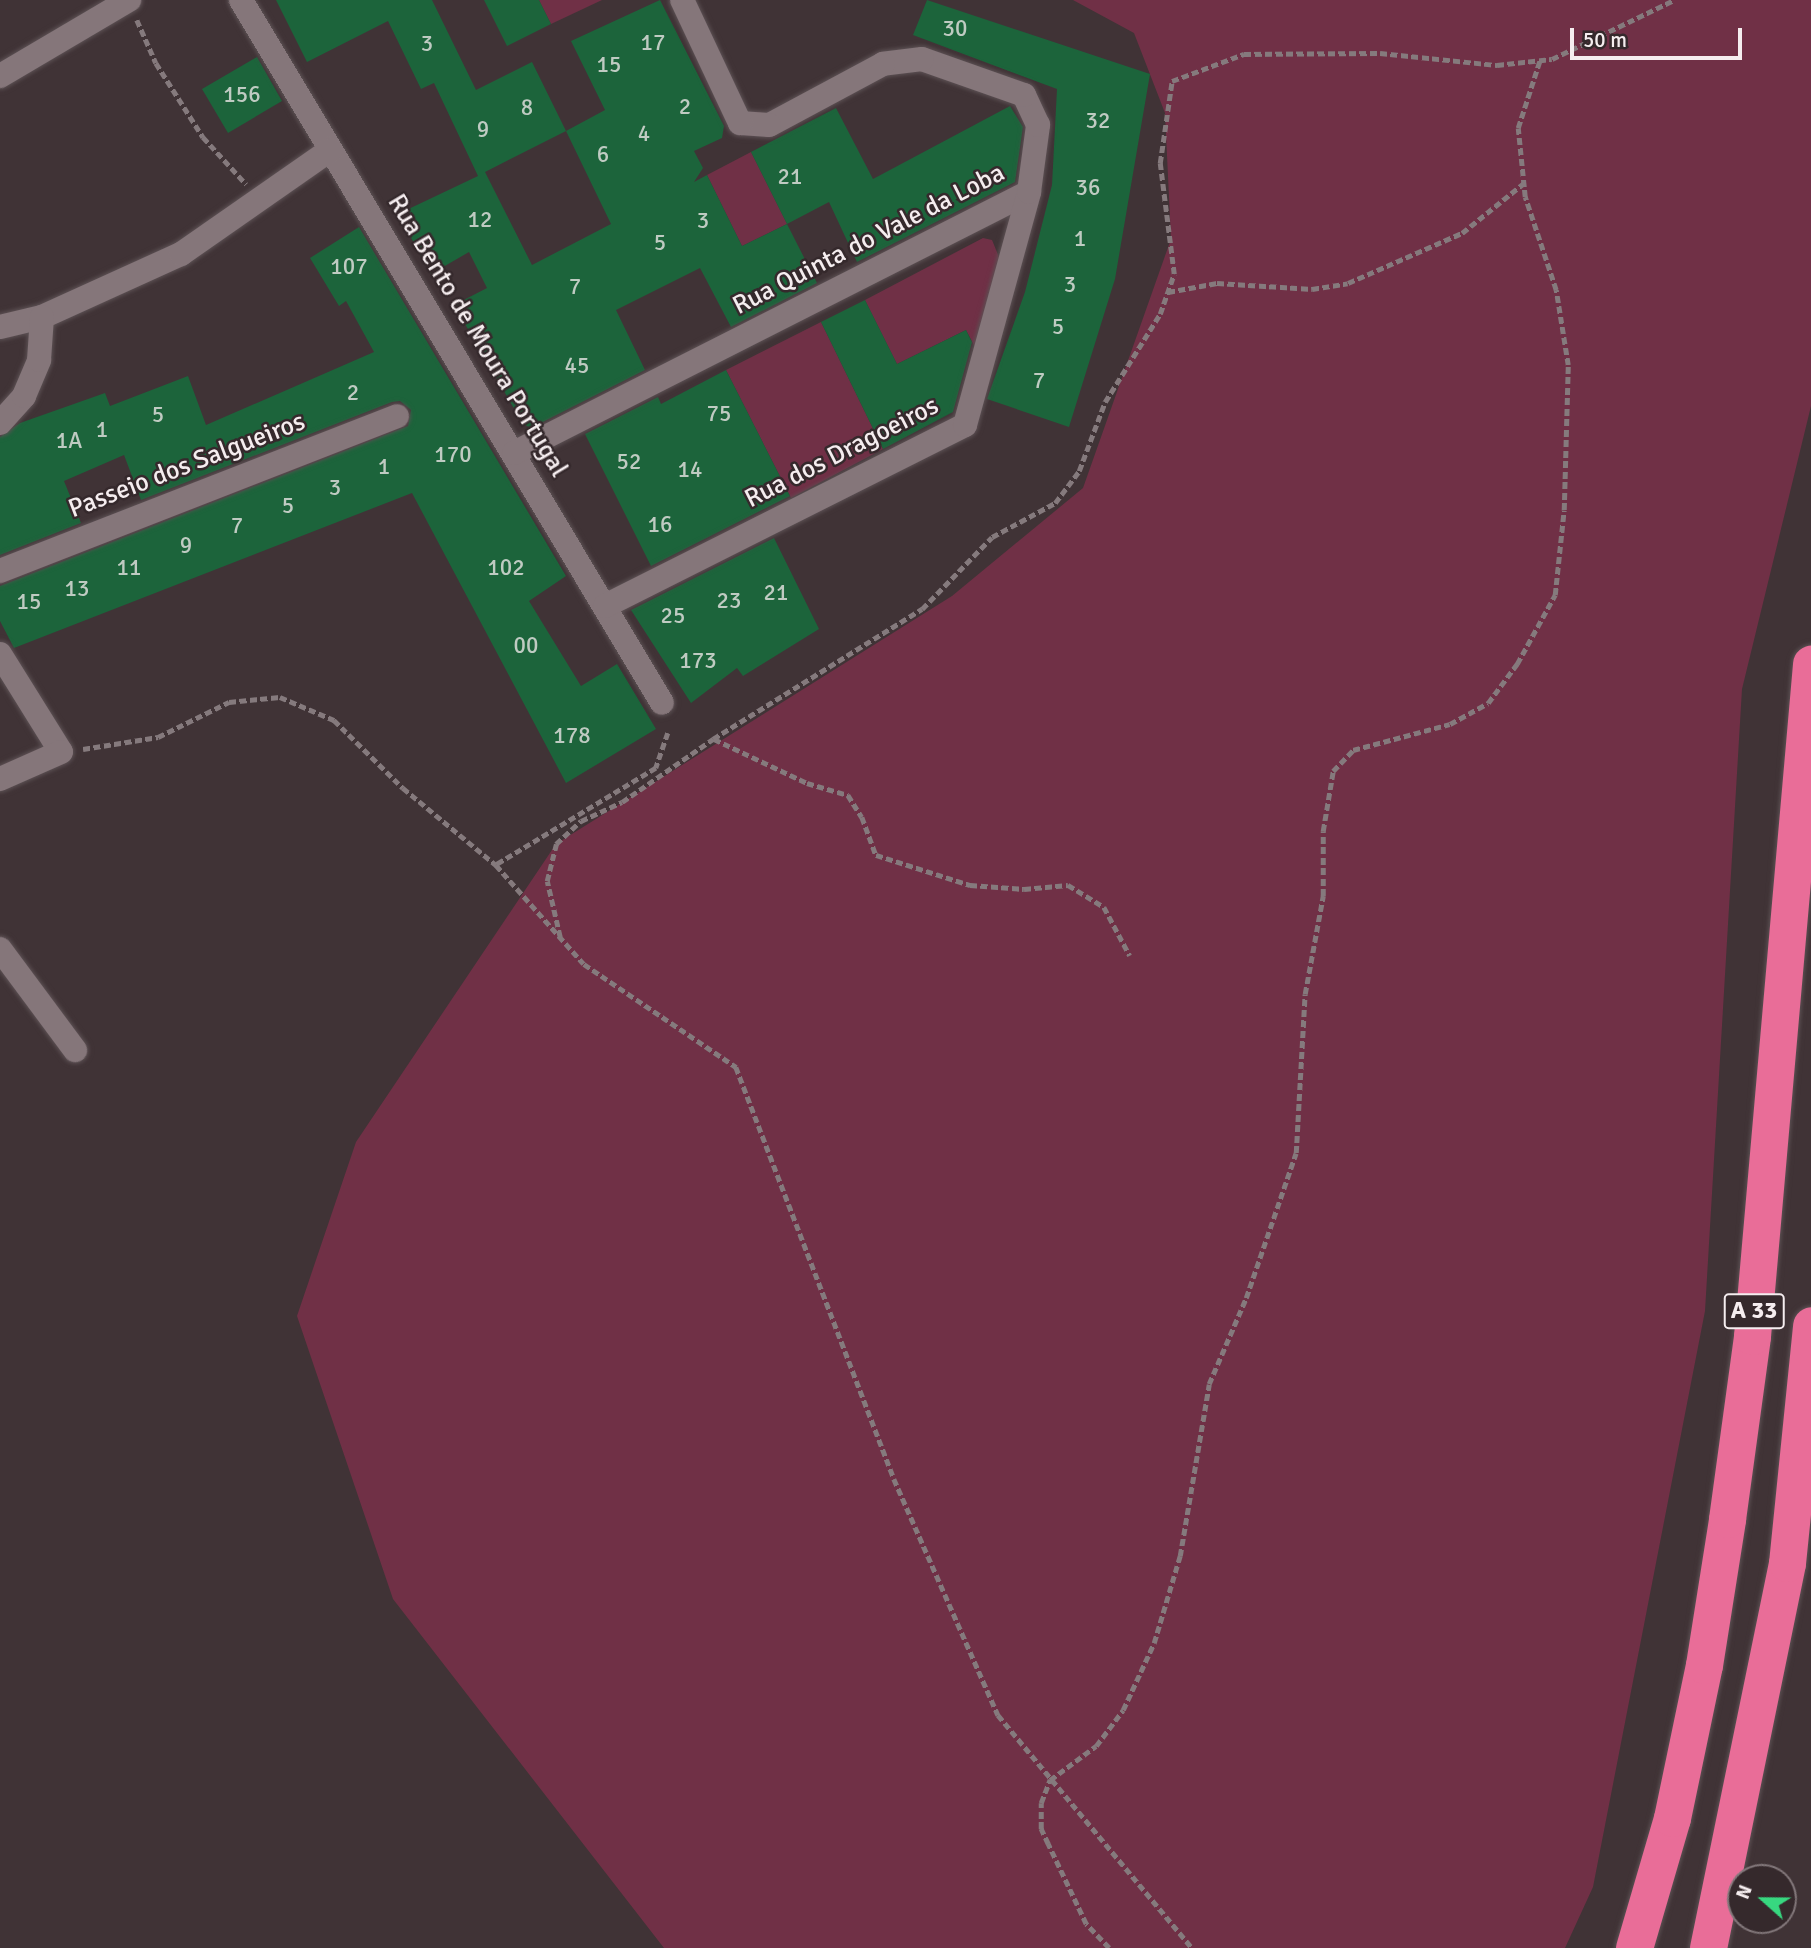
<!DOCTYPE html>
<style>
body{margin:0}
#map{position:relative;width:1811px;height:1948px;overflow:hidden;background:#403336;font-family:Signika,sans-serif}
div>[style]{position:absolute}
.green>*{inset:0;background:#703046}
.building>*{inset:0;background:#1c643b}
.path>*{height:4.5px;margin-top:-2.25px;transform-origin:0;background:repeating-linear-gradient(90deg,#857a7d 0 7px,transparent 0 10.5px)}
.roads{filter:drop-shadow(0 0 2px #5c5154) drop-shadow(0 0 2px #5c5154)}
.minor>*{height:24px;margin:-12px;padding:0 12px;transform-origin:12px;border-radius:12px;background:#85767a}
.highway>*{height:37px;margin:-18.5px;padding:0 18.5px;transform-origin:18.5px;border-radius:18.5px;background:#e96d98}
span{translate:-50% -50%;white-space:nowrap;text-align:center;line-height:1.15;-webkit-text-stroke:5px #35292c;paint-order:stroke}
.number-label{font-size:23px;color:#bfcbc2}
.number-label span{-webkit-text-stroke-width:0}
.shield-label span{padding:2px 5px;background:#35292c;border:2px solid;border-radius:5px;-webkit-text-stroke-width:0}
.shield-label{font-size:24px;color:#f5edef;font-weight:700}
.street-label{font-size:26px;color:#f5edef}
.north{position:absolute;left:1727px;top:1864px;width:70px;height:70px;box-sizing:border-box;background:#35292c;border:2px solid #82777a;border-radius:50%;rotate:291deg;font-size:19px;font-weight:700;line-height:28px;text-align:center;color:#f5edef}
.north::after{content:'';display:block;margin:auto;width:24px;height:32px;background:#37d880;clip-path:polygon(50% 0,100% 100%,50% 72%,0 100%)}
.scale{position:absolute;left:1570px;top:28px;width:172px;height:32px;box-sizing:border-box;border:4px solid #f5edef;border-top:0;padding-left:9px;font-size:21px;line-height:24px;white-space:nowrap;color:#f5edef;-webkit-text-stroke:5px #35292c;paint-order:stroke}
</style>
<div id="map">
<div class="green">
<i style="clip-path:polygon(539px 0,602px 0,551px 24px)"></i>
<i style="clip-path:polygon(1073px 0,1811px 0,1811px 406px,1742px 689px,1705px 1311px,1593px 1887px,1565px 1948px,664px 1948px,393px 1599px,297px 1316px,356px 1142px,556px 844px,952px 596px,1083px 488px,1171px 239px,1165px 113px,1134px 33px)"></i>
<i style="clip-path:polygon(751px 152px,787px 224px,742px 246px,707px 175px)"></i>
<i style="clip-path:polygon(983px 238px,992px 240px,1001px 262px,976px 349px,966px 330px,897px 364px,865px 300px)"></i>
<i style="clip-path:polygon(821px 322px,883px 449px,791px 498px,726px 370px)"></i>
</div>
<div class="building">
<i style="clip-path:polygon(evenodd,276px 0,432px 0,476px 90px,532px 62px,566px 131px,605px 110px,571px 41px,660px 0,724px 126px,722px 138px,694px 151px,703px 168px,694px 182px,707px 175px,742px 246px,787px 224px,817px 283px,731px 327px,700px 268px,616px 310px,645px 370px,531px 428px,523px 424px,454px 305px,487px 288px,469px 252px,431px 274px,398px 214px,478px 176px,434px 83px,421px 89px,388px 21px,307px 62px,276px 0,566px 131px,611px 224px,532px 265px,485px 172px,566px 131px)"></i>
<i style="clip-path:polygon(484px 0,539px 0,551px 24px,507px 46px)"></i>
<i style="clip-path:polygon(927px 0,1150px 74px,1115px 279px,1069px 427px,987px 399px,1025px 292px,1052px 185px,1057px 89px,913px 35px)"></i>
<i style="clip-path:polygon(257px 57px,282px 101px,228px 133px,202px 89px)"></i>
<i style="clip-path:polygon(1010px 106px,1023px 127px,1015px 182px,857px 262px,829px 202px,787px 224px,751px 152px,836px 108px,873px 179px)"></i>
<i style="clip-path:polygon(359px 227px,566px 576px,529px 601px,581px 686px,617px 664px,656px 729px,566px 783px,412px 493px,14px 648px,0 621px,0 586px,408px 426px,411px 410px,400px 401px,392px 402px,141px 500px,124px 455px,64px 481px,81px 523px,0 555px,0 437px,20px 423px,105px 393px,110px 406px,188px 376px,206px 425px,374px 352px,346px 301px,339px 306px,310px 258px)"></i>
<i style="clip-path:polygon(865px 300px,897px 364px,966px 330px,972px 342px,953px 412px,883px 449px,821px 322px)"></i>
<i style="clip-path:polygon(726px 370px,790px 496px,651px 566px,585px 434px,658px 397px,661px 404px)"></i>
<i style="clip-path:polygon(774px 538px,819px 629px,743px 676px,737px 668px,691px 703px,631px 610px)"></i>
</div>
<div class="path">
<i style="left:137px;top:20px;width:47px;rotate:66.2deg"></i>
<i style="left:156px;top:63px;width:88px;rotate:57.6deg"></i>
<i style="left:203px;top:137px;width:64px;rotate:47.5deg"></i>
<i style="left:1168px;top:292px;width:50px;rotate:-10.4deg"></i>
<i style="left:1217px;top:283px;width:95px;rotate:3.6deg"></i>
<i style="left:1312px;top:289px;width:36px;rotate:-9deg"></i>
<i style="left:1348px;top:283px;width:124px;rotate:-23.7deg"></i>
<i style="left:1462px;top:233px;width:80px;rotate:-38.9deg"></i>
<i style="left:668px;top:733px;width:37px;rotate:109deg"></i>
<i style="left:656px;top:768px;width:187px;rotate:148.8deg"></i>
<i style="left:496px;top:865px;width:132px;rotate:48.4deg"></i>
<i style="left:584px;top:964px;width:184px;rotate:34.1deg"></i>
<i style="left:736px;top:1067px;width:441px;rotate:69deg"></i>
<i style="left:894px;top:1479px;width:258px;rotate:66.2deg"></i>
<i style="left:998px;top:1715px;width:303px;rotate:50.2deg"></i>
<i style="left:714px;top:739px;width:103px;rotate:25.3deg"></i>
<i style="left:807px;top:783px;width:43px;rotate:16.3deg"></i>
<i style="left:848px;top:795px;width:26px;rotate:58deg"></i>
<i style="left:862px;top:817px;width:40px;rotate:69.8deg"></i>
<i style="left:876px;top:855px;width:99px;rotate:17.7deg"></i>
<i style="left:970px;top:885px;width:54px;rotate:4.2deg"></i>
<i style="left:1024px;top:889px;width:44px;rotate:-5.2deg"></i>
<i style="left:1068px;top:885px;width:42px;rotate:31.4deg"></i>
<i style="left:1104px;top:907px;width:55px;rotate:62deg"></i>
<i style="left:83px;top:749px;width:76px;rotate:-9.1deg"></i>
<i style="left:158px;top:737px;width:79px;rotate:-26.2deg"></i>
<i style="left:229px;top:702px;width:51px;rotate:-5.6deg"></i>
<i style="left:280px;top:697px;width:59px;rotate:23.1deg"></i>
<i style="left:334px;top:720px;width:97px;rotate:44.6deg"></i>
<i style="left:403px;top:788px;width:121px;rotate:39.6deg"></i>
<i style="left:560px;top:937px;width:57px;rotate:-103.1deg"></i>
<i style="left:547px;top:881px;width:38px;rotate:-76deg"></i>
<i style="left:556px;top:844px;width:34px;rotate:-43deg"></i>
<i style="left:581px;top:821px;width:45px;rotate:-24.9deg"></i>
<i style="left:622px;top:802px;width:111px;rotate:-34.7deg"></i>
<i style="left:713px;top:739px;width:246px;rotate:-31.9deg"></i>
<i style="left:922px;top:609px;width:100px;rotate:-45.8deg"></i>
<i style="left:992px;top:537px;width:72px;rotate:-28.4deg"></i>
<i style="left:1055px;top:503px;width:40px;rotate:-53deg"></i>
<i style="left:1079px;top:471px;width:74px;rotate:-69.4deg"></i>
<i style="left:1105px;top:402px;width:104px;rotate:-58deg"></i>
<i style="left:1160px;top:314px;width:42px;rotate:-70.7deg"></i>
<i style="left:1174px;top:274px;width:112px;rotate:-97.2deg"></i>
<i style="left:1160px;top:163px;width:83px;rotate:-81.7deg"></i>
<i style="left:1172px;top:81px;width:77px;rotate:-20.6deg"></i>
<i style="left:1244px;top:54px;width:136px;rotate:-0.4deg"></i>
<i style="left:1380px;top:53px;width:118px;rotate:5.9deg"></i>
<i style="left:1497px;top:65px;width:55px;rotate:-6.2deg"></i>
<i style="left:1552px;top:59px;width:136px;rotate:-25.8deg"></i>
<i style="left:1109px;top:1948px;width:33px;rotate:-134deg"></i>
<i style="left:1086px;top:1924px;width:89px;rotate:-115.4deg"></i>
<i style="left:1048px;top:1844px;width:17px;rotate:-115deg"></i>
<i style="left:1041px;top:1829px;width:26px;rotate:-90deg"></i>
<i style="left:1041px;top:1803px;width:25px;rotate:-69deg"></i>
<i style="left:1050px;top:1780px;width:57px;rotate:-36.5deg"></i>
<i style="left:1096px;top:1746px;width:45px;rotate:-53.1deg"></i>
<i style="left:1123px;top:1710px;width:74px;rotate:-65.2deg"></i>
<i style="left:1154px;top:1643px;width:91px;rotate:-73.4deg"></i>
<i style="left:1180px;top:1556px;width:174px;rotate:-80.4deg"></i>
<i style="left:1209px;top:1384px;width:94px;rotate:-66.7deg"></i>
<i style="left:1246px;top:1298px;width:153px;rotate:-71deg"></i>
<i style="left:1296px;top:1153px;width:159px;rotate:-86.8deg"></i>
<i style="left:1305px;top:994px;width:100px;rotate:-79.6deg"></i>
<i style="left:1323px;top:896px;width:65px;rotate:-90deg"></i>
<i style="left:1323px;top:831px;width:61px;rotate:-80.5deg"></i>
<i style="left:1333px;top:771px;width:29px;rotate:-46deg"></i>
<i style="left:1353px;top:750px;width:100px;rotate:-15deg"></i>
<i style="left:1450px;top:724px;width:43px;rotate:-28.9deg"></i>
<i style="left:1488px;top:703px;width:49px;rotate:-53.4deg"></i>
<i style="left:1517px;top:664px;width:79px;rotate:-61.2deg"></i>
<i style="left:1555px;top:595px;width:85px;rotate:-84deg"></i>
<i style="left:1564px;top:510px;width:145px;rotate:-88.4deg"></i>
<i style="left:1568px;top:365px;width:76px;rotate:-99.1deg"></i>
<i style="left:1556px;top:290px;width:98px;rotate:-108.4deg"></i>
<i style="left:1525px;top:197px;width:69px;rotate:-95.8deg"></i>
<i style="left:1518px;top:128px;width:71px;rotate:-72.1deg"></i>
</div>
<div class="roads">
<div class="minor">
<i style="left:241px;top:0;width:819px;rotate:59.08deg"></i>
<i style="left:0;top:76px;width:150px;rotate:-30.5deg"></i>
<i style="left:0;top:327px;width:43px;rotate:-13.4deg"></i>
<i style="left:42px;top:317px;width:153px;rotate:-24.4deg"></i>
<i style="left:181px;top:254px;width:182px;rotate:-34.9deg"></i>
<i style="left:0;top:423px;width:36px;rotate:-48deg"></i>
<i style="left:24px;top:396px;width:39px;rotate:-67deg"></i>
<i style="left:39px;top:360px;width:43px;rotate:-86deg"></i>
<i style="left:514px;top:453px;width:577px;rotate:-26.88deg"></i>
<i style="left:0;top:571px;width:426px;rotate:-21.3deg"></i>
<i style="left:605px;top:606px;width:403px;rotate:-26.7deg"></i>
<i style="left:965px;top:425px;width:242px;rotate:-74.6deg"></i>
<i style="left:1029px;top:192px;width:68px;rotate:-82.3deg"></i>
<i style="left:1038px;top:125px;width:33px;rotate:-115deg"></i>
<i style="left:1024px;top:95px;width:108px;rotate:-160.6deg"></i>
<i style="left:922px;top:59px;width:39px;rotate:173deg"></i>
<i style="left:883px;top:64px;width:129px;rotate:151.8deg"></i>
<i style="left:769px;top:125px;width:29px;rotate:-176deg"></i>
<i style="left:740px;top:123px;width:136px;rotate:-115.2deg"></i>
<i style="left:0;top:654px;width:115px;rotate:58.1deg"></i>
<i style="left:61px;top:752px;width:67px;rotate:156.1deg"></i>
<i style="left:0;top:949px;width:126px;rotate:53.4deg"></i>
</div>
<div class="highway">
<i style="left:1634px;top:1948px;width:135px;rotate:-73.7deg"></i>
<i style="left:1672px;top:1818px;width:156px;rotate:-78.2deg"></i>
<i style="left:1704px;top:1665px;width:148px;rotate:-81deg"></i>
<i style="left:1727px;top:1519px;width:185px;rotate:-82.2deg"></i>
<i style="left:1752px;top:1336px;width:675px;rotate:-84.98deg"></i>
<i style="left:1708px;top:1948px;width:393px;rotate:-78.4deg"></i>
<i style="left:1787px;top:1563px;width:239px;rotate:-84.2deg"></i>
</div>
</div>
<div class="number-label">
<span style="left:955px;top:29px">30</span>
<span style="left:653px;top:43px">17</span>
<span style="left:427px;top:44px">3</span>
<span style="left:609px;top:65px">15</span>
<span style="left:242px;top:95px">156</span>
<span style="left:685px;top:107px">2</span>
<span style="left:527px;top:108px">8</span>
<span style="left:1098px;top:121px">32</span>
<span style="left:483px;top:130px">9</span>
<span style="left:644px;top:134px">4</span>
<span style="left:603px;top:155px">6</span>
<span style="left:790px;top:177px">21</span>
<span style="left:1088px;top:188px">36</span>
<span style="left:480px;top:220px">12</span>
<span style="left:703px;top:221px">3</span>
<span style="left:1080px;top:239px">1</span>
<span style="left:660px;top:243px">5</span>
<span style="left:349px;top:267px">107</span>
<span style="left:1070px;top:285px">3</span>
<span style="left:575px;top:287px">7</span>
<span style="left:1058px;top:327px">5</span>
<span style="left:577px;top:366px">45</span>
<span style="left:1039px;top:381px">7</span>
<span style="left:353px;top:393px">2</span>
<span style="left:719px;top:414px">75</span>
<span style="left:158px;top:415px">5</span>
<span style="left:102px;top:430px">1</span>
<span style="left:69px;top:441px">1A</span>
<span style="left:453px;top:455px">170</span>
<span style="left:629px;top:462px">52</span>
<span style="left:384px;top:467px">1</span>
<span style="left:690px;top:470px">14</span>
<span style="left:335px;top:488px">3</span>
<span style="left:288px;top:506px">5</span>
<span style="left:660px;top:525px">16</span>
<span style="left:237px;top:526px">7</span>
<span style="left:186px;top:546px">9</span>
<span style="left:129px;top:568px">11</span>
<span style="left:506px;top:568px">102</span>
<span style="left:77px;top:589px">13</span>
<span style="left:776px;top:593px">21</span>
<span style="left:729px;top:601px">23</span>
<span style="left:29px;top:602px">15</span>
<span style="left:673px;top:616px">25</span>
<span style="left:526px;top:646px">00</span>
<span style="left:698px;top:661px">173</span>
<span style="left:572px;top:736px">178</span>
</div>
<div class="shield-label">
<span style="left:1754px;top:1311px">A 33</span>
</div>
<div class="street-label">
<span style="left:869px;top:240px;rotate:-27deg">Rua Quinta do Vale da Loba</span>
<span style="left:477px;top:336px;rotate:59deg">Rua Bento de Moura Portugal</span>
<span style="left:842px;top:453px;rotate:-27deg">Rua dos Dragoeiros</span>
<span style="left:187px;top:466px;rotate:-21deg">Passeio dos Salgueiros</span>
</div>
<div class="north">N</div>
<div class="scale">50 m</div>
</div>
